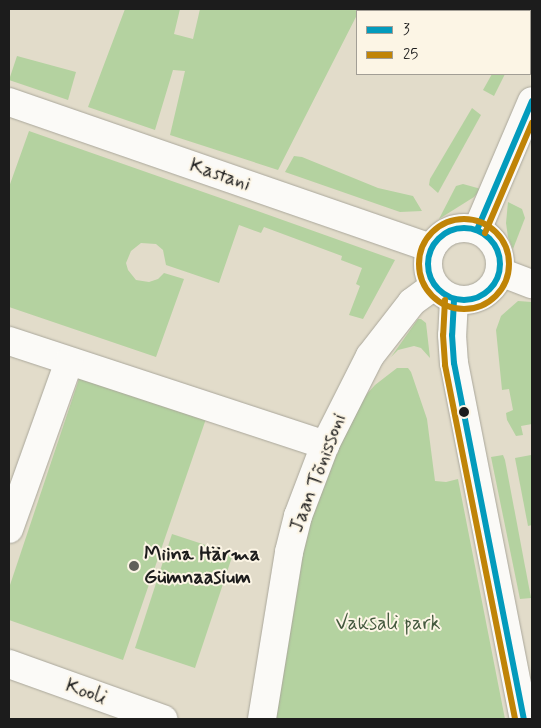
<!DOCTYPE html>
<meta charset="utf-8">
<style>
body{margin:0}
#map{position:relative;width:541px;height:728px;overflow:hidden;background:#e2dcca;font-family:Mynerve,sans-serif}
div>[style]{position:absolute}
.green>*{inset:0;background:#b4d2a0}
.roads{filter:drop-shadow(0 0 1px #aaa79b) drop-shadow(0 0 1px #aaa79b)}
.minor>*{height:28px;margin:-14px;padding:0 14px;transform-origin:14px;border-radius:14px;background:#fbfaf7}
.minor>.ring{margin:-14px;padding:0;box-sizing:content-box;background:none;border:28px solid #fbfaf7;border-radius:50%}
.bus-1>*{height:6px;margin:-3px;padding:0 3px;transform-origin:3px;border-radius:3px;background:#039bbc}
.bus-1>.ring{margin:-3px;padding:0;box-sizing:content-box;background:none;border:6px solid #039bbc;border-radius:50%}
.bus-2>*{height:6px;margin:-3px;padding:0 3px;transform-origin:3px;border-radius:3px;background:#c08407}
.bus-2>.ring{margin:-3px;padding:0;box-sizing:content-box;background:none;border:6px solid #c08407;border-radius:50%}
.dots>*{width:14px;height:14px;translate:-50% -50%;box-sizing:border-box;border:2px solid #fcf5e5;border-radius:50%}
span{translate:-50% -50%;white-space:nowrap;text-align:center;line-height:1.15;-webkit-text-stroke:4px #fcf5e5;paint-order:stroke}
.street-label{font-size:20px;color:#1c1c1c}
.poi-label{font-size:20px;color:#1c1c1c;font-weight:700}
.left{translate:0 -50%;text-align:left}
.park-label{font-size:20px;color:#44593e}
.frame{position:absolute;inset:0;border:10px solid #1c1c1c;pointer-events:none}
.legend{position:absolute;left:356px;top:10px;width:175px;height:65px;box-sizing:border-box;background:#fcf5e5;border:1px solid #a29e95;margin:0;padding:6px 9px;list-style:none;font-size:15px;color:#1c1c1c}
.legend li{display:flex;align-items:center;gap:10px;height:25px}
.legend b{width:25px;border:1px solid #a29e95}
</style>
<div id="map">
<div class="green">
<i style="clip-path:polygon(125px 9px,180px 9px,174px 34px,193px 39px,200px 9px,360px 9px,278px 170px,170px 135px,185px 71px,173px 70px,155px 130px,88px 107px)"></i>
<i style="clip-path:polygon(17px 56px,76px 72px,68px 100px,9px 80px)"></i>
<i style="clip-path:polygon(492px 74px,505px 74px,494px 96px,483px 90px)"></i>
<i style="clip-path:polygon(472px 108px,481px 115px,438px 193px,429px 185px,430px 179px)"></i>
<i style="clip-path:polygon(29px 131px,246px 207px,395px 260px,363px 319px,349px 315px,360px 286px,356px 284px,362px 268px,341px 260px,342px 256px,264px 227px,261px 233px,239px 225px,219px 283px,166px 265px,163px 250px,156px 244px,141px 243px,131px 251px,126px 263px,128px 270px,136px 280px,149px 282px,158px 279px,164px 273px,184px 279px,156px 357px,9px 307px,9px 187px)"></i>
<i style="clip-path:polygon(294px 156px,302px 157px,378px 188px,413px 196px,422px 211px,400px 212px,285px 172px)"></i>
<i style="clip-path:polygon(463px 184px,481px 189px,474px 197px,439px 219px,456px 186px)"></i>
<i style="clip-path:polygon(508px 202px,522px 209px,525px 218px,513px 249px,508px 237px,506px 223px)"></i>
<i style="clip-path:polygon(518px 301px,532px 302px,532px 424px,521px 426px,523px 435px,516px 436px,507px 420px,506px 413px,513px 410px,509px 389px,502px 390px,496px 330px,501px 316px)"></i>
<i style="clip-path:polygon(418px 319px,421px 319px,426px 323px,430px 358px,421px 348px,414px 346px,398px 350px,391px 357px)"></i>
<i style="clip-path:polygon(397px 368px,408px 368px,411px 372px,427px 419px,435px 481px,446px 482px,458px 479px,505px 719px,276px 719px,302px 544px,340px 443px,357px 405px,375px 385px)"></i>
<i style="clip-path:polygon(82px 370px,208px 413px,123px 660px,9px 620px,9px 588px)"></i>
<i style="clip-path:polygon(503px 455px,505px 460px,531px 598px,520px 599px,491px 457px)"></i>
<i style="clip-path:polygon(531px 455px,532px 525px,528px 526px,515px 458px)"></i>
<i style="clip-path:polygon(172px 534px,233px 554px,195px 668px,135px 648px)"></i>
</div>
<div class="roads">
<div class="minor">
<i style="left:9px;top:102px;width:447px;rotate:19.1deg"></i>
<i class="ring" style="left:428px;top:228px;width:44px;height:44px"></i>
<i style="left:477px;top:230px;width:140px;rotate:-66.9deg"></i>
<i style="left:500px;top:272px;width:34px;rotate:21deg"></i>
<i style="left:454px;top:300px;width:35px;rotate:93deg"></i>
<i style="left:452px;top:335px;width:28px;rotate:86deg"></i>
<i style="left:454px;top:363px;width:363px;rotate:78.9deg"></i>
<i style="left:9px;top:341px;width:333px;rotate:18.2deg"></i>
<i style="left:9px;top:529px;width:178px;rotate:-70.3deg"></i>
<i style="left:9px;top:664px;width:164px;rotate:19.7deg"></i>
<i style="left:262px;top:719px;width:169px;rotate:-80.8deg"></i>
<i style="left:289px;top:552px;width:37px;rotate:-76deg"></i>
<i style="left:298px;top:516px;width:76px;rotate:-69.2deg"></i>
<i style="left:325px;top:445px;width:100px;rotate:-63.2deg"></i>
<i style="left:370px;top:356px;width:68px;rotate:-52.1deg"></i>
<i style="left:412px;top:302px;width:27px;rotate:-36deg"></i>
</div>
</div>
<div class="bus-1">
<i class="ring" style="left:428px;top:228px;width:66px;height:66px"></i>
<i style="left:477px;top:230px;width:140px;rotate:-66.9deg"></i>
<i style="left:454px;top:300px;width:35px;rotate:93deg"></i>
<i style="left:452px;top:335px;width:28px;rotate:86deg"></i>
<i style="left:454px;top:363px;width:363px;rotate:78.9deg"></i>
</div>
<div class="bus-2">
<i class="ring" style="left:419px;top:219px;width:84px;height:84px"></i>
<i style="left:485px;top:233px;width:120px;rotate:-66.9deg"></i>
<i style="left:445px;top:300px;width:35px;rotate:93deg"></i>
<i style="left:443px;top:335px;width:30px;rotate:86deg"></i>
<i style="left:445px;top:365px;width:361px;rotate:78.8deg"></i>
</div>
<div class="dots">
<i style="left:464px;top:412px;background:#1c1c1c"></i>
<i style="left:134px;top:566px;background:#615f59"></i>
</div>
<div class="street-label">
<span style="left:220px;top:175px;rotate:19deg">Kastani</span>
<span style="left:318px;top:473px;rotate:-69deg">Jaan Tõnissoni</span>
<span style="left:86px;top:692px;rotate:20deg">Kooli</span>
</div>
<div class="poi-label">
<span class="left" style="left:144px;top:566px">Miina Härma<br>Gümnaasium</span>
</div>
<div class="park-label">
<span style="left:388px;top:623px">Vaksali park</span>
</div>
<div class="frame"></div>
<ul class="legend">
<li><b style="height:6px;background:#039bbc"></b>3</li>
<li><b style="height:6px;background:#c08407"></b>25</li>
</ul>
</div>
